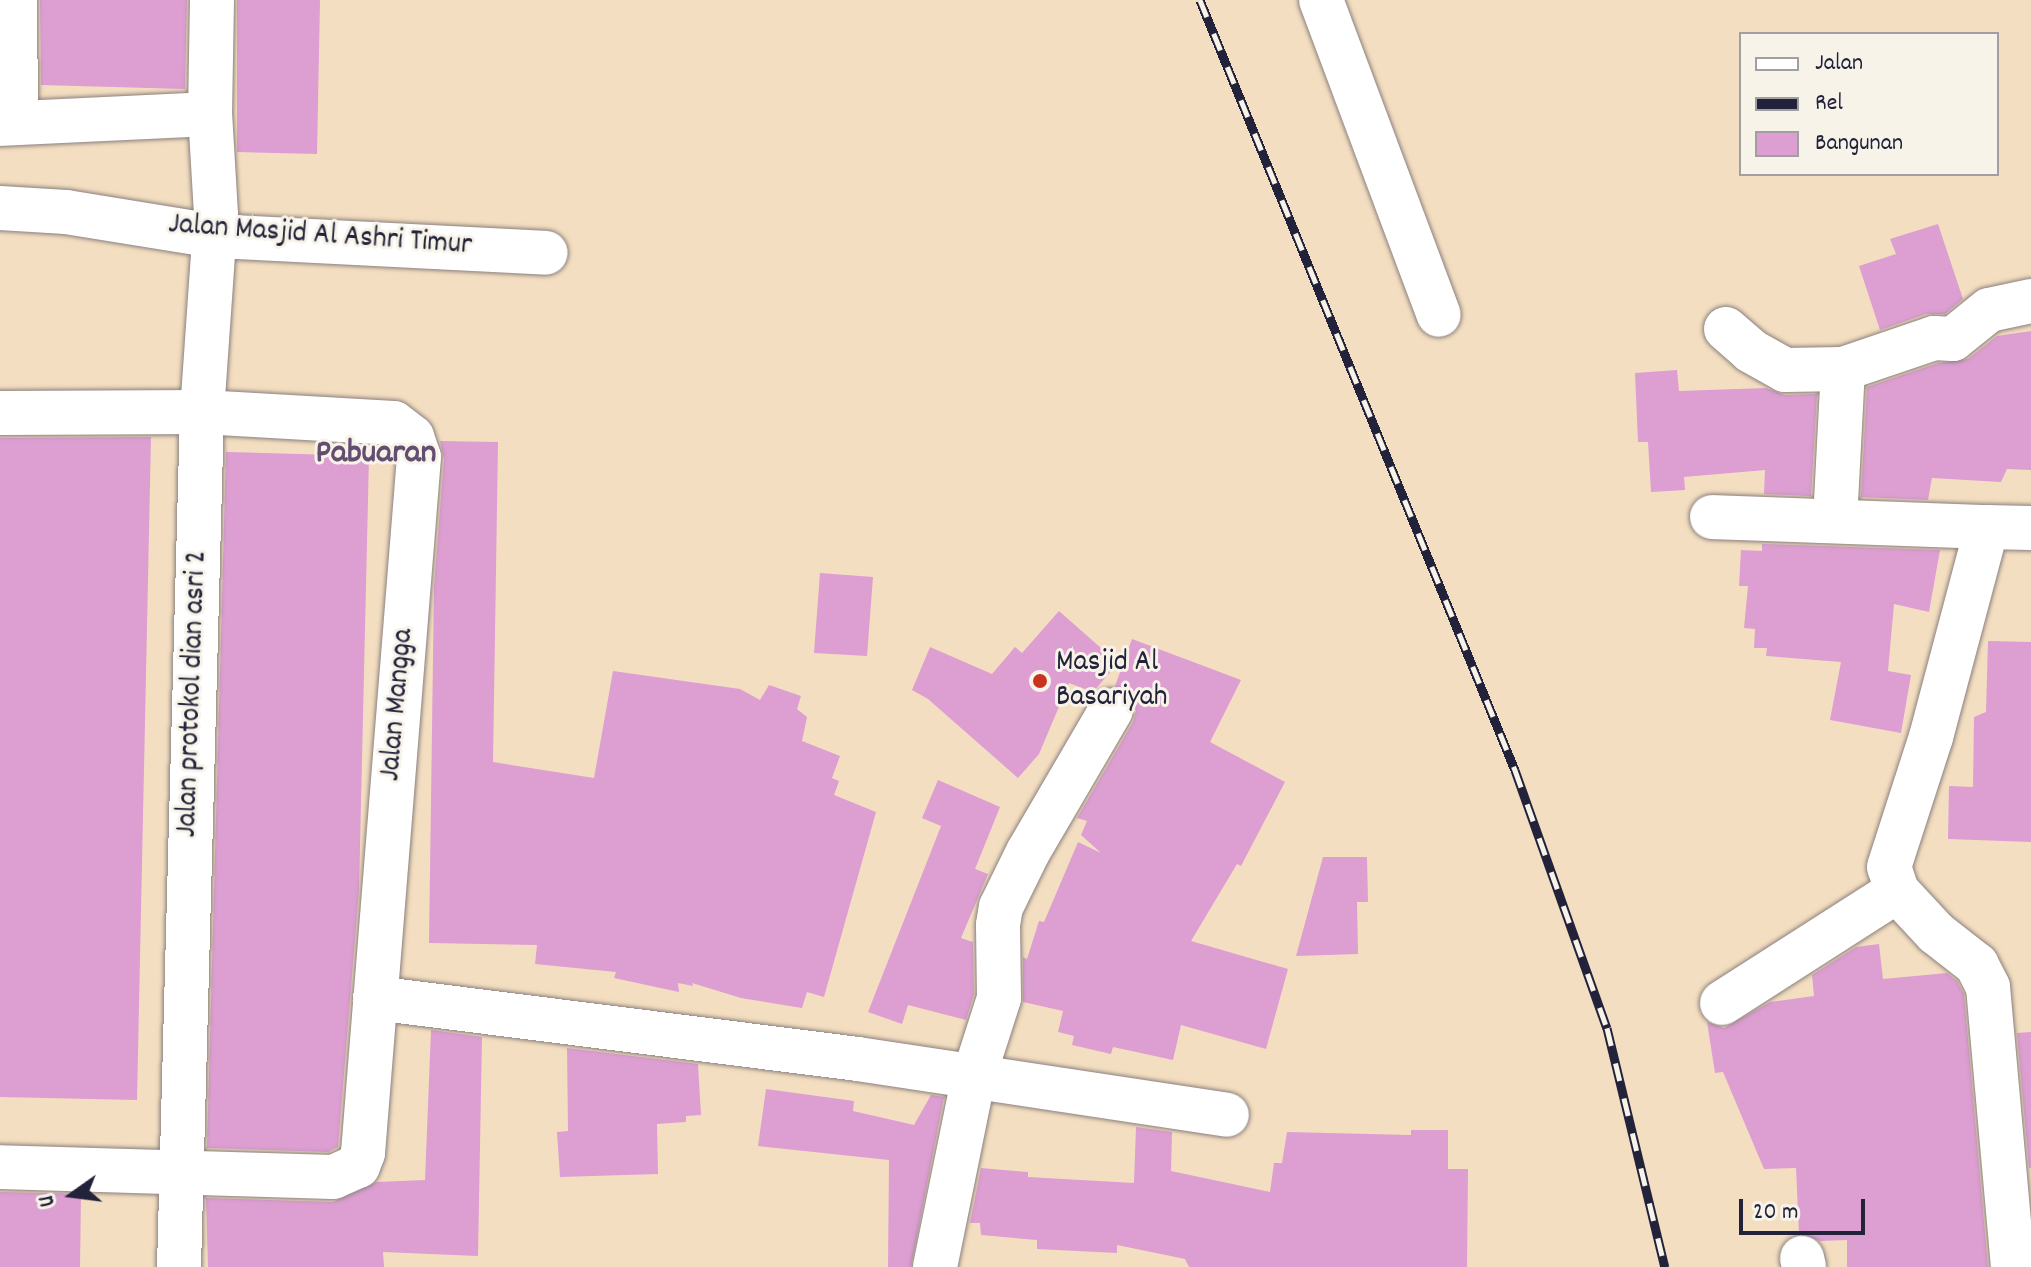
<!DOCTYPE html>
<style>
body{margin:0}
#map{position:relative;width:2031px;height:1267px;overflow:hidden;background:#f4dec1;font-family:Dekko,sans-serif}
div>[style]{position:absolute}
.building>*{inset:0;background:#dd9ed2}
.roads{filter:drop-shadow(0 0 2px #8b807e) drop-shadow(0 0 2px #8b807e)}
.street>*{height:44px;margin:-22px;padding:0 22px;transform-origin:22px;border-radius:22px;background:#fff}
.rail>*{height:9px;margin-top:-4.5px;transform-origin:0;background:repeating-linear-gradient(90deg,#f7f3e8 0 18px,#22223b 0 36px);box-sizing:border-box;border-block:2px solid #22223b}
.dots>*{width:22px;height:22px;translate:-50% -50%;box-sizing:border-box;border:4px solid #f7f3e8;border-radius:50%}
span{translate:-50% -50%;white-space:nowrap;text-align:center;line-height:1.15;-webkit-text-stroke:6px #f7f3e8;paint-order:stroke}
.street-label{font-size:30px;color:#22223b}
.poi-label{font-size:30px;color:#22223b}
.left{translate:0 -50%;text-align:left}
.quarter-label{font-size:34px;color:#634d70;font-weight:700}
.legend{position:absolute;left:1739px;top:32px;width:260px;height:144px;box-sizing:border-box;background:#f7f3e8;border:2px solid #a29fa3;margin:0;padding:10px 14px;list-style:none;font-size:24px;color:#22223b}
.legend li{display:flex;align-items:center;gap:16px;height:40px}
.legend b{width:40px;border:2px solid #a29fa3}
.north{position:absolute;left:32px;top:1155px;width:80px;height:80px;-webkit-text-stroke:6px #f7f3e8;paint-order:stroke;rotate:256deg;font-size:22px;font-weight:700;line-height:32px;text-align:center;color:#22223b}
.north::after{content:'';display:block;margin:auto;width:28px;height:36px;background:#22223b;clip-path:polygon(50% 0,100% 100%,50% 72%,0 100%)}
.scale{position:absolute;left:1739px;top:1199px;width:126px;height:36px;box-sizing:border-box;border:4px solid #22223b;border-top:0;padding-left:10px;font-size:24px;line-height:28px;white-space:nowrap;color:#22223b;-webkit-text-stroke:6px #f7f3e8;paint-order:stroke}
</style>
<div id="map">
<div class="building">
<i style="clip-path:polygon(40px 0,187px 0,185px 89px,41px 85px)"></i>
<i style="clip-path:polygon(237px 0,320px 0,317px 154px,237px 152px)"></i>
<i style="clip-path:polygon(1938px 224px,1963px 299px,1945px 314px,1926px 314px,1880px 330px,1859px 266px,1896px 254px,1890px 239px)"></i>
<i style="clip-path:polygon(2031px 331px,2031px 470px,2007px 469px,2001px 482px,1932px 478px,1928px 500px,1861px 497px,1867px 387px,1938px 363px,1968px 359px,1997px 336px)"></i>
<i style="clip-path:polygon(1677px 370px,1679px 391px,1766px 388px,1785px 395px,1817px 394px,1811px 496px,1764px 494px,1765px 470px,1684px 477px,1685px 490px,1651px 492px,1648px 442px,1638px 442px,1635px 373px)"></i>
<i style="clip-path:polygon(151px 437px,137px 1100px,0 1097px,0 438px)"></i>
<i style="clip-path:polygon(440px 441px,498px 442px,493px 762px,594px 778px,613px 671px,740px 689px,760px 700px,769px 685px,801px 696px,797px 709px,807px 717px,802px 741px,840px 756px,832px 778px,839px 781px,834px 795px,876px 812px,824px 997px,807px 992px,802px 1008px,741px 998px,692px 983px,693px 986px,678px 983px,679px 992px,614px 978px,616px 972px,535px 964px,537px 945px,429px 943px,434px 586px,444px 459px)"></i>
<i style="clip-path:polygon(226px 452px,369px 456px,359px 890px,338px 1147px,328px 1152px,207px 1148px)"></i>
<i style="clip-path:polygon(1762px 544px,1940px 550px,1929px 612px,1894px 604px,1888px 671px,1911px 675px,1901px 733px,1830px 720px,1841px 662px,1766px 656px,1767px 648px,1754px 648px,1755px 629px,1744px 628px,1748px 586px,1739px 586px,1741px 550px,1762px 551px)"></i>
<i style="clip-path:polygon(820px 573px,873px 577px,867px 656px,814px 653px)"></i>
<i style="clip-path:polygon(1059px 611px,1118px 663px,1093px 692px,1069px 683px,1039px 754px,1018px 778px,928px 699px,912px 690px,930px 647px,992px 674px,1015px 647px,1022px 653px)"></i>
<i style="clip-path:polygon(1132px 639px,1241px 680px,1210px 742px,1285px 782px,1241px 866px,1237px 864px,1191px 941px,1288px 969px,1266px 1049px,1181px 1025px,1173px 1060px,1113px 1047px,1111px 1054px,1072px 1045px,1074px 1036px,1058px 1032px,1063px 1011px,1023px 1002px,1023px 957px,1027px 959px,1039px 921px,1044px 922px,1078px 842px,1101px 853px,1081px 835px,1087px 821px,1077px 818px,1133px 722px,1136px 711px,1133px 698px,1115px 686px)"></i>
<i style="clip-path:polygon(1988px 641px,2031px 642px,2031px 842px,1948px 839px,1949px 786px,1973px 787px,1974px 717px,1986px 712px)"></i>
<i style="clip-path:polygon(938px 780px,1000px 807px,975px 869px,988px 874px,961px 938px,973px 942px,974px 994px,966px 1020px,908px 1005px,902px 1024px,868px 1012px,941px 826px,922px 818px)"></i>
<i style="clip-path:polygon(1323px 857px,1367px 857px,1368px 902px,1357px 902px,1358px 954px,1296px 956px)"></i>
<i style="clip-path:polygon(1879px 944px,1883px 979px,1947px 973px,1957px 981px,1964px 994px,1988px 1267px,1847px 1267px,1847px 1240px,1820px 1241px,1799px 1234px,1796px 1168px,1764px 1169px,1723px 1072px,1715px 1073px,1707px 1022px,1724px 1028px,1770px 1002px,1814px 996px,1812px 975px,1856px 947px)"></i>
<i style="clip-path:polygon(431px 1030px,482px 1037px,478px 1256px,383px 1252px,384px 1267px,208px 1267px,206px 1198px,333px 1202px,377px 1182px,425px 1180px)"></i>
<i style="clip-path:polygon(2031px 1032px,2031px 1168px,2029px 1168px,2017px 1033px)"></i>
<i style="clip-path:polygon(567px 1048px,698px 1064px,701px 1115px,686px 1116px,686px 1122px,657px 1124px,658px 1174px,560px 1177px,557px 1132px,568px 1131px)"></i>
<i style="clip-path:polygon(766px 1089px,854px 1101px,853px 1111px,914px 1125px,931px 1095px,944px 1097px,911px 1267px,888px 1267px,889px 1160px,758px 1146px)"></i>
<i style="clip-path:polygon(1136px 1127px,1172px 1132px,1171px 1171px,1270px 1192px,1274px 1163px,1282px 1163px,1287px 1132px,1411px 1135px,1411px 1130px,1448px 1130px,1448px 1169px,1468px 1169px,1467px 1267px,1189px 1267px,1185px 1259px,1117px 1245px,1117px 1253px,1037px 1249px,1037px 1240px,981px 1235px,980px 1223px,970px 1223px,981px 1168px,1028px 1172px,1028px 1177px,1134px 1183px)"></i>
<i style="clip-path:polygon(0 1192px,81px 1194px,80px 1267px,0 1267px)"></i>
</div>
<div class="roads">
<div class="street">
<i style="left:15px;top:0;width:123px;rotate:89.5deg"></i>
<i style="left:1321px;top:0;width:336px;rotate:69.5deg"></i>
<i style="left:0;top:124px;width:210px;rotate:-2.7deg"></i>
<i style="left:0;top:208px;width:66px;rotate:3.5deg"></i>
<i style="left:66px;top:212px;width:151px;rotate:9.2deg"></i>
<i style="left:215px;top:236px;width:331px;rotate:2.9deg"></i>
<i style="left:1726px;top:329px;width:33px;rotate:41deg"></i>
<i style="left:1751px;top:351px;width:39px;rotate:29deg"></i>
<i style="left:1785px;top:370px;width:58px;rotate:-1deg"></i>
<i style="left:1843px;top:369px;width:96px;rotate:-18.8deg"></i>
<i style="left:1934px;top:338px;width:19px;rotate:3deg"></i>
<i style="left:1953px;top:339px;width:46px;rotate:-38.9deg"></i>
<i style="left:1989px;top:310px;width:43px;rotate:-12.1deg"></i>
<i style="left:0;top:413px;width:202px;rotate:-0.3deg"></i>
<i style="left:202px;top:412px;width:192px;rotate:3.3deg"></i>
<i style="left:394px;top:423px;width:23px;rotate:38deg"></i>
<i style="left:412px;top:437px;width:21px;rotate:71deg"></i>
<i style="left:419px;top:457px;width:698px;rotate:94.6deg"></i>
<i style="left:363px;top:1153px;width:14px;rotate:111deg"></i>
<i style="left:358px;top:1166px;width:27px;rotate:156deg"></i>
<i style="left:333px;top:1177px;width:333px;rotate:-178.3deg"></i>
<i style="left:1712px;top:517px;width:275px;rotate:2.1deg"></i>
<i style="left:1835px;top:521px;width:152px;rotate:-87deg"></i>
<i style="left:375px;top:998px;width:487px;rotate:7.2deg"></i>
<i style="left:858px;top:1059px;width:373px;rotate:8.6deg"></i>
<i style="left:1722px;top:1003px;width:208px;rotate:-32.6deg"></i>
<i style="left:1802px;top:1258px;width:9px;rotate:77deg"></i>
<i style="left:179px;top:1267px;width:855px;rotate:-88.46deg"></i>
<i style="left:202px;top:412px;width:198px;rotate:-86deg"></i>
<i style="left:216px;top:214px;width:100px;rotate:-93.4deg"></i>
<i style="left:210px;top:114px;width:114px;rotate:-89deg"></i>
<i style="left:935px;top:1267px;width:195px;rotate:-78.5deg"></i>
<i style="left:974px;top:1076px;width:82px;rotate:-72.2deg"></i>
<i style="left:999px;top:998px;width:73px;rotate:-90.8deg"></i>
<i style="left:998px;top:925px;width:18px;rotate:-81deg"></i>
<i style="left:1001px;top:907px;width:61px;rotate:-63.9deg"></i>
<i style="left:1028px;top:852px;width:164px;rotate:-59.7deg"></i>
<i style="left:2013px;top:1267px;width:281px;rotate:-95.1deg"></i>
<i style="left:1988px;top:987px;width:25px;rotate:-117deg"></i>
<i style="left:1977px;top:965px;width:52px;rotate:-142deg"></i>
<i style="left:1936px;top:933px;width:57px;rotate:-132.9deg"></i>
<i style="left:1897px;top:891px;width:25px;rotate:-108deg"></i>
<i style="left:1889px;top:867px;width:137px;rotate:-72.1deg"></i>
<i style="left:1931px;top:737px;width:217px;rotate:-75.1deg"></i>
<i style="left:1987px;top:527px;width:44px;rotate:1.3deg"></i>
</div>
</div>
<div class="rail">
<i style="left:1200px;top:0;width:832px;rotate:67.75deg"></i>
<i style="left:1515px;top:770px;width:274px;rotate:70.4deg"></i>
<i style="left:1607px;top:1028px;width:246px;rotate:76.4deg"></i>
</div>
<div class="dots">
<i style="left:1040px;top:681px;background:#c8321e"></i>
</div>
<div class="street-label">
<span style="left:320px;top:237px;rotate:4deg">Jalan Masjid Al Ashri Timur</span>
<span style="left:194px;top:694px;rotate:-88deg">Jalan protokol dian asri 2</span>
<span style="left:399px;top:705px;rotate:-85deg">Jalan Mangga</span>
</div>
<div class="poi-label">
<span class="left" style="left:1056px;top:681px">Masjid Al<br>Basariyah</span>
</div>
<div class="quarter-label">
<span style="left:376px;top:455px">Pabuaran</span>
</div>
<ul class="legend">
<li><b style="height:10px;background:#fff"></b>Jalan</li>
<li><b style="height:10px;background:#22223b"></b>Rel</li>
<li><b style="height:22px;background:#dd9ed2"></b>Bangunan</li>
</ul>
<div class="north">U</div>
<div class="scale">20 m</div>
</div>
